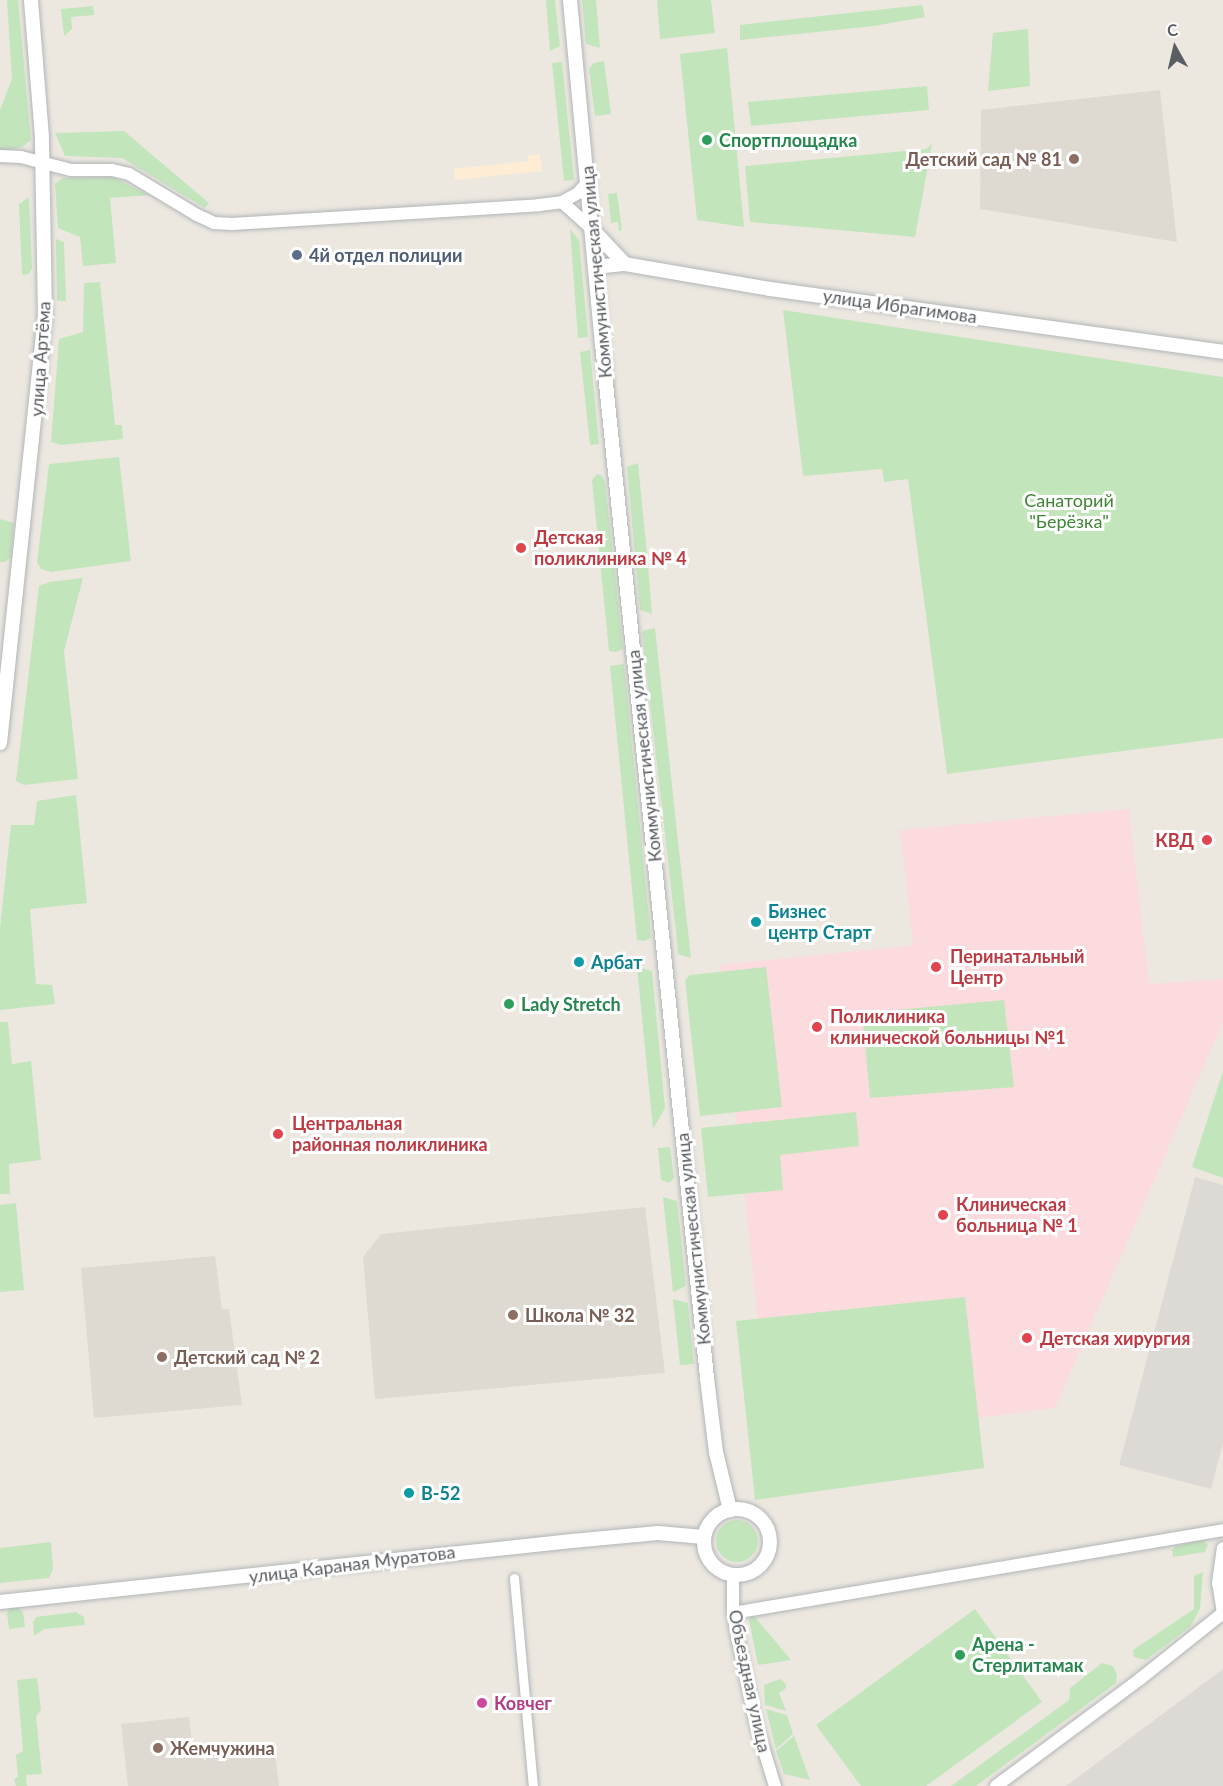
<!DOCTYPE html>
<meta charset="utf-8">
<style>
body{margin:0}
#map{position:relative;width:1223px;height:1786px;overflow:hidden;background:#ece8e0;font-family:Lato,sans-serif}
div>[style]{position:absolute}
.commercial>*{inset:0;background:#feedd4}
.industrial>*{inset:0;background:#dddad5}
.education>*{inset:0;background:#ded9d1}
.medical>*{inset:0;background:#fbdbdd}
.green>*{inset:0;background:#c3e5bc}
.round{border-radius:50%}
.roads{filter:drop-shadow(0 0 2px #b1b5b8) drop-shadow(0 0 2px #b1b5b8)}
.minor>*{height:9px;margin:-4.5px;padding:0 4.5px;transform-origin:4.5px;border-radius:4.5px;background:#fff}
.tertiary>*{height:12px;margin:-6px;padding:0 6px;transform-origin:6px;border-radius:6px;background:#fff}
.secondary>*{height:14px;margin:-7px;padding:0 7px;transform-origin:7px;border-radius:7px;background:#fff}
.secondary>.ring{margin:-7px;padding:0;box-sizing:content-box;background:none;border:14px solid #fff;border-radius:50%}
.dots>*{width:16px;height:16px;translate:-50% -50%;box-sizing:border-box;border:3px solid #fff;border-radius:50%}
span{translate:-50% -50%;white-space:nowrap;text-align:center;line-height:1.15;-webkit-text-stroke:6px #fff;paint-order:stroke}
.leisure-label{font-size:18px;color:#27864d;font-weight:700}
.left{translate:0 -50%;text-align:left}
.education-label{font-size:18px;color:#785e54;font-weight:700}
.right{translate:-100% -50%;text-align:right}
.service-label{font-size:18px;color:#4e5e75;font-weight:700}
.street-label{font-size:18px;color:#595e62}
.park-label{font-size:18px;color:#3e8534}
.health-label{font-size:18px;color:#be3a42;font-weight:700}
.culture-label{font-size:18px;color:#0d838f;font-weight:700}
.hotel-label{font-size:18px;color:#b23c85;font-weight:700}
.north{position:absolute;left:1145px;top:18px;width:60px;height:60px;-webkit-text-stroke:4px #fff;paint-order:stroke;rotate:352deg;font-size:16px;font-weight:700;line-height:24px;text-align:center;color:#595e62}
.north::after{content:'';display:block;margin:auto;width:21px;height:27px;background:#595e62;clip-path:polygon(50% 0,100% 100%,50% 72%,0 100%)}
</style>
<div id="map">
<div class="commercial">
<i style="clip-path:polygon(540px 154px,542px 171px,455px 180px,454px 169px,528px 161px,528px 156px)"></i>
</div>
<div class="industrial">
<i style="clip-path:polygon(1195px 1177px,1223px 1185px,1223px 1443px,1211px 1489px,1119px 1465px)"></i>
<i style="clip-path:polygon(1223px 1669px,1223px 1786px,1066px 1786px)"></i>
</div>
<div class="education">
<i style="clip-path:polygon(1160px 90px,1177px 242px,980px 209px,981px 110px)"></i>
<i style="clip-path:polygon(645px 1207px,665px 1373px,375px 1399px,363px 1257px,381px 1234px)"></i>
<i style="clip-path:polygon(215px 1256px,222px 1309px,229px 1309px,242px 1405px,94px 1418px,81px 1268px)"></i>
<i style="clip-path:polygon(189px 1717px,193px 1752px,274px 1744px,279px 1786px,128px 1786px,121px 1724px)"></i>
</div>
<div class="medical">
<i style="clip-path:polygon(1129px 809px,1149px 984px,1223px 979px,1223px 1022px,1055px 1408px,771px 1445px,720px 965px,913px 945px,900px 830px)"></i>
</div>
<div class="green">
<i style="clip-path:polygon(7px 0,18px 0,31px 140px,22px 147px,3px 151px,0 149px,0 110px,12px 79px)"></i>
<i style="clip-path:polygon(546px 0,555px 0,560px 46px,550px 51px)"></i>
<i style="clip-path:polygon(582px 0,596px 0,600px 48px,586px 44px)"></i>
<i style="clip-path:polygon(657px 0,711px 0,715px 33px,660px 39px)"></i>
<i style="clip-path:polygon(922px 5px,925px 17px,874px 26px,740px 40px,740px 25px)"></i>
<i style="clip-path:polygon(93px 6px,94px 15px,71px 17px,72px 29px,64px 36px,61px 9px)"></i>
<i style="clip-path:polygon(1028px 29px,1030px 86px,988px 91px,993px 33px)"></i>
<i style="clip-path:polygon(727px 48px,744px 227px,697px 220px,680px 54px)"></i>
<i style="clip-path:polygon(604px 61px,611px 114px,595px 116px,589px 69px,594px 63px)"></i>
<i style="clip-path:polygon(562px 62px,574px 180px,564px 181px,552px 63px)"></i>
<i style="clip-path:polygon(927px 86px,929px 110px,751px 126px,748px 102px)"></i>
<i style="clip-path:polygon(124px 131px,209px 203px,205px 208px,122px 158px,65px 156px,55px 133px)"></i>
<i style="clip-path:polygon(932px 144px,915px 237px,750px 222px,745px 166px,926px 149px)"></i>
<i style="clip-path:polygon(113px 177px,149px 195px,110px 198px,116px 263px,83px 266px,80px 237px,58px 228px,55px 184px,62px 178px)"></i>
<i style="clip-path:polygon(617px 193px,622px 230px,619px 231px,618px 222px,611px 223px,608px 194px)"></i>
<i style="clip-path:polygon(29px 197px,32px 268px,29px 274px,22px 275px,19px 204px)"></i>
<i style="clip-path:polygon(570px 229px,579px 240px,588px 337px,578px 338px)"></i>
<i style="clip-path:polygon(56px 239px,64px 242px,66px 301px,57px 301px)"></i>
<i style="clip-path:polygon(100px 282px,115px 425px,122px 425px,123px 439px,61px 445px,51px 442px,59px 339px,83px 332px,84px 283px)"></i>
<i style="clip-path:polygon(783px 310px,1223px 377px,1223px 738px,947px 774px,908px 479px,884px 482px,882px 469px,803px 476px)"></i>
<i style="clip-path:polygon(590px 350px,599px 444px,590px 445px,580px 352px)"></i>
<i style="clip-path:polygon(119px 457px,131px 561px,51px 572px,41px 569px,37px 562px,49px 464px)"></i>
<i style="clip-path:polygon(638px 463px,647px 554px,652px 614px,640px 610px,627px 467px)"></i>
<i style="clip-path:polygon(597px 474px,602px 476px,605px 482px,623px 649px,616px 652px,609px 651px,592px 480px)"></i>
<i style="clip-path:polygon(0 519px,14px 523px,11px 557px,5px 562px,0 562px)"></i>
<i style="clip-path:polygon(83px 578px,64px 651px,78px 779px,24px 785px,16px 781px,39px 586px,49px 582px)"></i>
<i style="clip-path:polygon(655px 628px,677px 832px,691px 958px,678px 954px,676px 932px,642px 631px)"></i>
<i style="clip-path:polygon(624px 664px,651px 938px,644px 941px,637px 940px,610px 666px)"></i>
<i style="clip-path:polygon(76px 795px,87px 903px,30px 909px,36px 984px,52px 985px,55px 1004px,0 1010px,0 928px,11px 825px,34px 825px,37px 801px)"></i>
<i style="clip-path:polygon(637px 967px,652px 971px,665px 1108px,653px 1129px)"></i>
<i style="clip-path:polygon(766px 967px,782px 1107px,700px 1116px,685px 980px,690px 975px)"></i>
<i style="clip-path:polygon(1004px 1000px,1014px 1087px,870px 1098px,862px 1013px)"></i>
<i style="clip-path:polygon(0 1022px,8px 1022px,12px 1064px,31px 1061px,41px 1160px,9px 1164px,10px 1194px,0 1194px)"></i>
<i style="clip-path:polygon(1223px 1071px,1223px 1178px,1192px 1167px)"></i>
<i style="clip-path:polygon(856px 1112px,859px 1146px,780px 1155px,783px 1190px,708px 1197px,701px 1128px)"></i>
<i style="clip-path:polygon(670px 1147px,674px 1178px,669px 1183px,661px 1180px,658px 1148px)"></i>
<i style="clip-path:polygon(663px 1197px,677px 1201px,686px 1286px,673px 1292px)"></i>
<i style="clip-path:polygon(16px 1203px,24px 1290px,0 1292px,0 1205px)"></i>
<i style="clip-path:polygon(965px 1297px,984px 1468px,755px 1500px,736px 1321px)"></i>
<i style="clip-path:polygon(673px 1299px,688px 1303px,694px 1364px,680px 1365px)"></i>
<i class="round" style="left:716px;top:1520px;width:42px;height:42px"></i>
<i style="clip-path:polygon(1203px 1540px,1208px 1545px,1205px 1552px,1173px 1557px,1172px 1550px,1176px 1546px)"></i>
<i style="clip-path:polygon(51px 1542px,53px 1569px,49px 1578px,0 1583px,0 1548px)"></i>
<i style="clip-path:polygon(1203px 1572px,1200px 1609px,1190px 1627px,1146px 1660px,1134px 1657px,1133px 1650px,1194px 1609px,1194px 1576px)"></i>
<i style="clip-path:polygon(13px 1604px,23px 1612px,25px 1627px,9px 1629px,7px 1613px)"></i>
<i style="clip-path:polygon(975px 1609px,1042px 1702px,926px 1786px,861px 1786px,816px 1725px)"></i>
<i style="clip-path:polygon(76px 1612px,84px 1617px,85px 1625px,44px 1629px,34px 1636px,33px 1623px,36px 1617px)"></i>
<i style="clip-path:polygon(750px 1617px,755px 1617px,791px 1660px,758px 1665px,749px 1620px)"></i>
<i style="clip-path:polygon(1102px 1663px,1113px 1666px,1117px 1675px,1116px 1683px,976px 1786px,951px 1786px,1069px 1700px,1070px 1688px)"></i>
<i style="clip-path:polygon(37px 1678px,41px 1710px,36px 1717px,42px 1774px,26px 1775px,27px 1786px,16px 1786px,14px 1779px,18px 1777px,16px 1755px,23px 1751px,17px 1680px)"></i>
<i style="clip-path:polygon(780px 1679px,786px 1684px,786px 1688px,779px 1693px,786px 1711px,765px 1705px,764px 1685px)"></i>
<i style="clip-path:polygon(766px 1709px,787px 1715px,793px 1734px,776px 1749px)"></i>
<i style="clip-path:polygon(794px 1736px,810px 1780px,784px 1774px,776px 1751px)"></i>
</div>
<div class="roads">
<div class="minor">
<i style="left:514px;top:1578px;width:209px;rotate:84.8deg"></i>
</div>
<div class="tertiary">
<i style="left:0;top:156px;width:21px;rotate:3deg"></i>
<i style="left:21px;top:157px;width:52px;rotate:14.6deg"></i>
<i style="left:71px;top:170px;width:41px"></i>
<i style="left:112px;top:170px;width:17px;rotate:13deg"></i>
<i style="left:129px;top:174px;width:79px;rotate:31.1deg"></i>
<i style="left:197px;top:215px;width:19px;rotate:25deg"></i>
<i style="left:214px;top:223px;width:18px;rotate:3deg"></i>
<i style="left:232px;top:224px;width:308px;rotate:-3.5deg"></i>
<i style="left:539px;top:205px;width:23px;rotate:-7deg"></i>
<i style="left:562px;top:202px;width:18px;rotate:-29deg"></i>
<i style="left:578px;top:193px;width:13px;rotate:-48deg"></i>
<i style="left:562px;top:202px;width:40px;rotate:42deg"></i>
<i style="left:733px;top:1575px;width:38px;rotate:90deg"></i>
<i style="left:733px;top:1613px;width:27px;rotate:80deg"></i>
<i style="left:738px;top:1640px;width:86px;rotate:77.9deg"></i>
<i style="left:756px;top:1724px;width:65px;rotate:73deg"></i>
<i style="left:733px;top:1613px;width:497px;rotate:-9.6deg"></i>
<i style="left:1223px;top:1613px;width:30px;rotate:-99deg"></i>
<i style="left:1218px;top:1583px;width:35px;rotate:-82deg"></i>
<i style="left:996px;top:1786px;width:179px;rotate:-36.6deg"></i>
<i style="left:1140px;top:1679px;width:106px;rotate:-38.5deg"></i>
</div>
<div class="secondary">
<i style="left:570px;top:0;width:345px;rotate:84.7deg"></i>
<i style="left:602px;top:344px;width:1039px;rotate:84.2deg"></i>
<i style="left:707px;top:1378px;width:75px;rotate:83.1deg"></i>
<i style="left:716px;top:1452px;width:60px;rotate:76.4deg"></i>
<i style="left:592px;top:229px;width:48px;rotate:46.7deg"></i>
<i style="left:595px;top:267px;width:30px;rotate:-6deg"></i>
<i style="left:625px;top:264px;width:147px;rotate:9.8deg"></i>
<i style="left:770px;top:289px;width:457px;rotate:7.9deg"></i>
<i style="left:0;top:743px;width:429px;rotate:-84deg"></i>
<i style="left:45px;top:316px;width:179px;rotate:-91deg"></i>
<i style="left:42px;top:137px;width:137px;rotate:-94.6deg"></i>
<i class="ring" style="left:704px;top:1509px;width:52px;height:52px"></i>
<i style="left:0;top:1602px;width:575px;rotate:-6.09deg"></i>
<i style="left:572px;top:1541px;width:86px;rotate:-5.3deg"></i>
<i style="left:658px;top:1533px;width:46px;rotate:5deg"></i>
</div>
</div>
<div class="dots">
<i style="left:707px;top:140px;background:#2e9e5b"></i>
<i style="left:1074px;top:159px;background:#8d6e63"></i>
<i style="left:297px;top:255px;background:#5c6f8a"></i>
<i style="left:521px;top:548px;background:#e0444e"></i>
<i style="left:1207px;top:840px;background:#e0444e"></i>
<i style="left:756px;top:922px;background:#0f9aa8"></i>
<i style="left:579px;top:962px;background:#0f9aa8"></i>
<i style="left:936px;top:967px;background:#e0444e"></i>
<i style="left:509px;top:1004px;background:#2e9e5b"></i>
<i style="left:817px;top:1027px;background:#e0444e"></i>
<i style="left:278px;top:1134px;background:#e0444e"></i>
<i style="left:943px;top:1215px;background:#e0444e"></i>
<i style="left:513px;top:1315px;background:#8d6e63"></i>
<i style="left:1027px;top:1338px;background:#e0444e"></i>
<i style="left:162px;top:1357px;background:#8d6e63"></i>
<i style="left:409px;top:1493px;background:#0f9aa8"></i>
<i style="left:960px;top:1655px;background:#2e9e5b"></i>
<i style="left:482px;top:1703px;background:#d1479c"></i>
<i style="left:158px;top:1748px;background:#8d6e63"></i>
</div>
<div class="leisure-label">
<span class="left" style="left:719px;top:140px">Спортплощадка</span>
<span class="left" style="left:521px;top:1004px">Lady Stretch</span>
<span class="left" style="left:972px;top:1655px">Арена -<br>Стерлитамак</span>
</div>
<div class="education-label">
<span class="right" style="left:1062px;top:159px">Детский сад № 81</span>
<span class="left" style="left:525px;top:1315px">Школа № 32</span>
<span class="left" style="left:174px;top:1357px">Детский сад № 2</span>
<span class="left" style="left:170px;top:1748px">Жемчужина</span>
</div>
<div class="service-label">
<span class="left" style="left:309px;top:255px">4й отдел полиции</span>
</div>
<div class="street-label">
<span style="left:596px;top:272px;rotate:-95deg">Коммунистическая улица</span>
<span style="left:900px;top:306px;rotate:8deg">улица Ибрагимова</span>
<span style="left:40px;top:359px;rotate:-86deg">улица Артёма</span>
<span style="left:644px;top:756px;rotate:-96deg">Коммунистическая улица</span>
<span style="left:693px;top:1239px;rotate:-96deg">Коммунистическая улица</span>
<span style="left:352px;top:1564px;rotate:-7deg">улица Караная Муратова</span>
<span style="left:750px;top:1681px;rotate:78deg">Объездная улица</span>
</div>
<div class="park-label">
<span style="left:1069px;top:511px">Санаторий<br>"Берёзка"</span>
</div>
<div class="health-label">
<span class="left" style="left:534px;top:548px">Детская<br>поликлиника № 4</span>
<span class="right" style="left:1194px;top:840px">КВД</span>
<span class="left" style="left:950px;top:967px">Перинатальный<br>Центр</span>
<span class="left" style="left:830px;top:1027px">Поликлиника<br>клинической больницы №1</span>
<span class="left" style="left:292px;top:1134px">Центральная<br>районная поликлиника</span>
<span class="left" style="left:956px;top:1215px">Клиническая<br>больница № 1</span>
<span class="left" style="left:1040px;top:1338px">Детская хирургия</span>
</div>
<div class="culture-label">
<span class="left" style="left:768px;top:922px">Бизнес<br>центр Старт</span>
<span class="left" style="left:591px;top:962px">Арбат</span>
<span class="left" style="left:421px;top:1493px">B-52</span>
</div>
<div class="hotel-label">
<span class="left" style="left:494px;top:1703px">Ковчег</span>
</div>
<div class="north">С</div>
</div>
